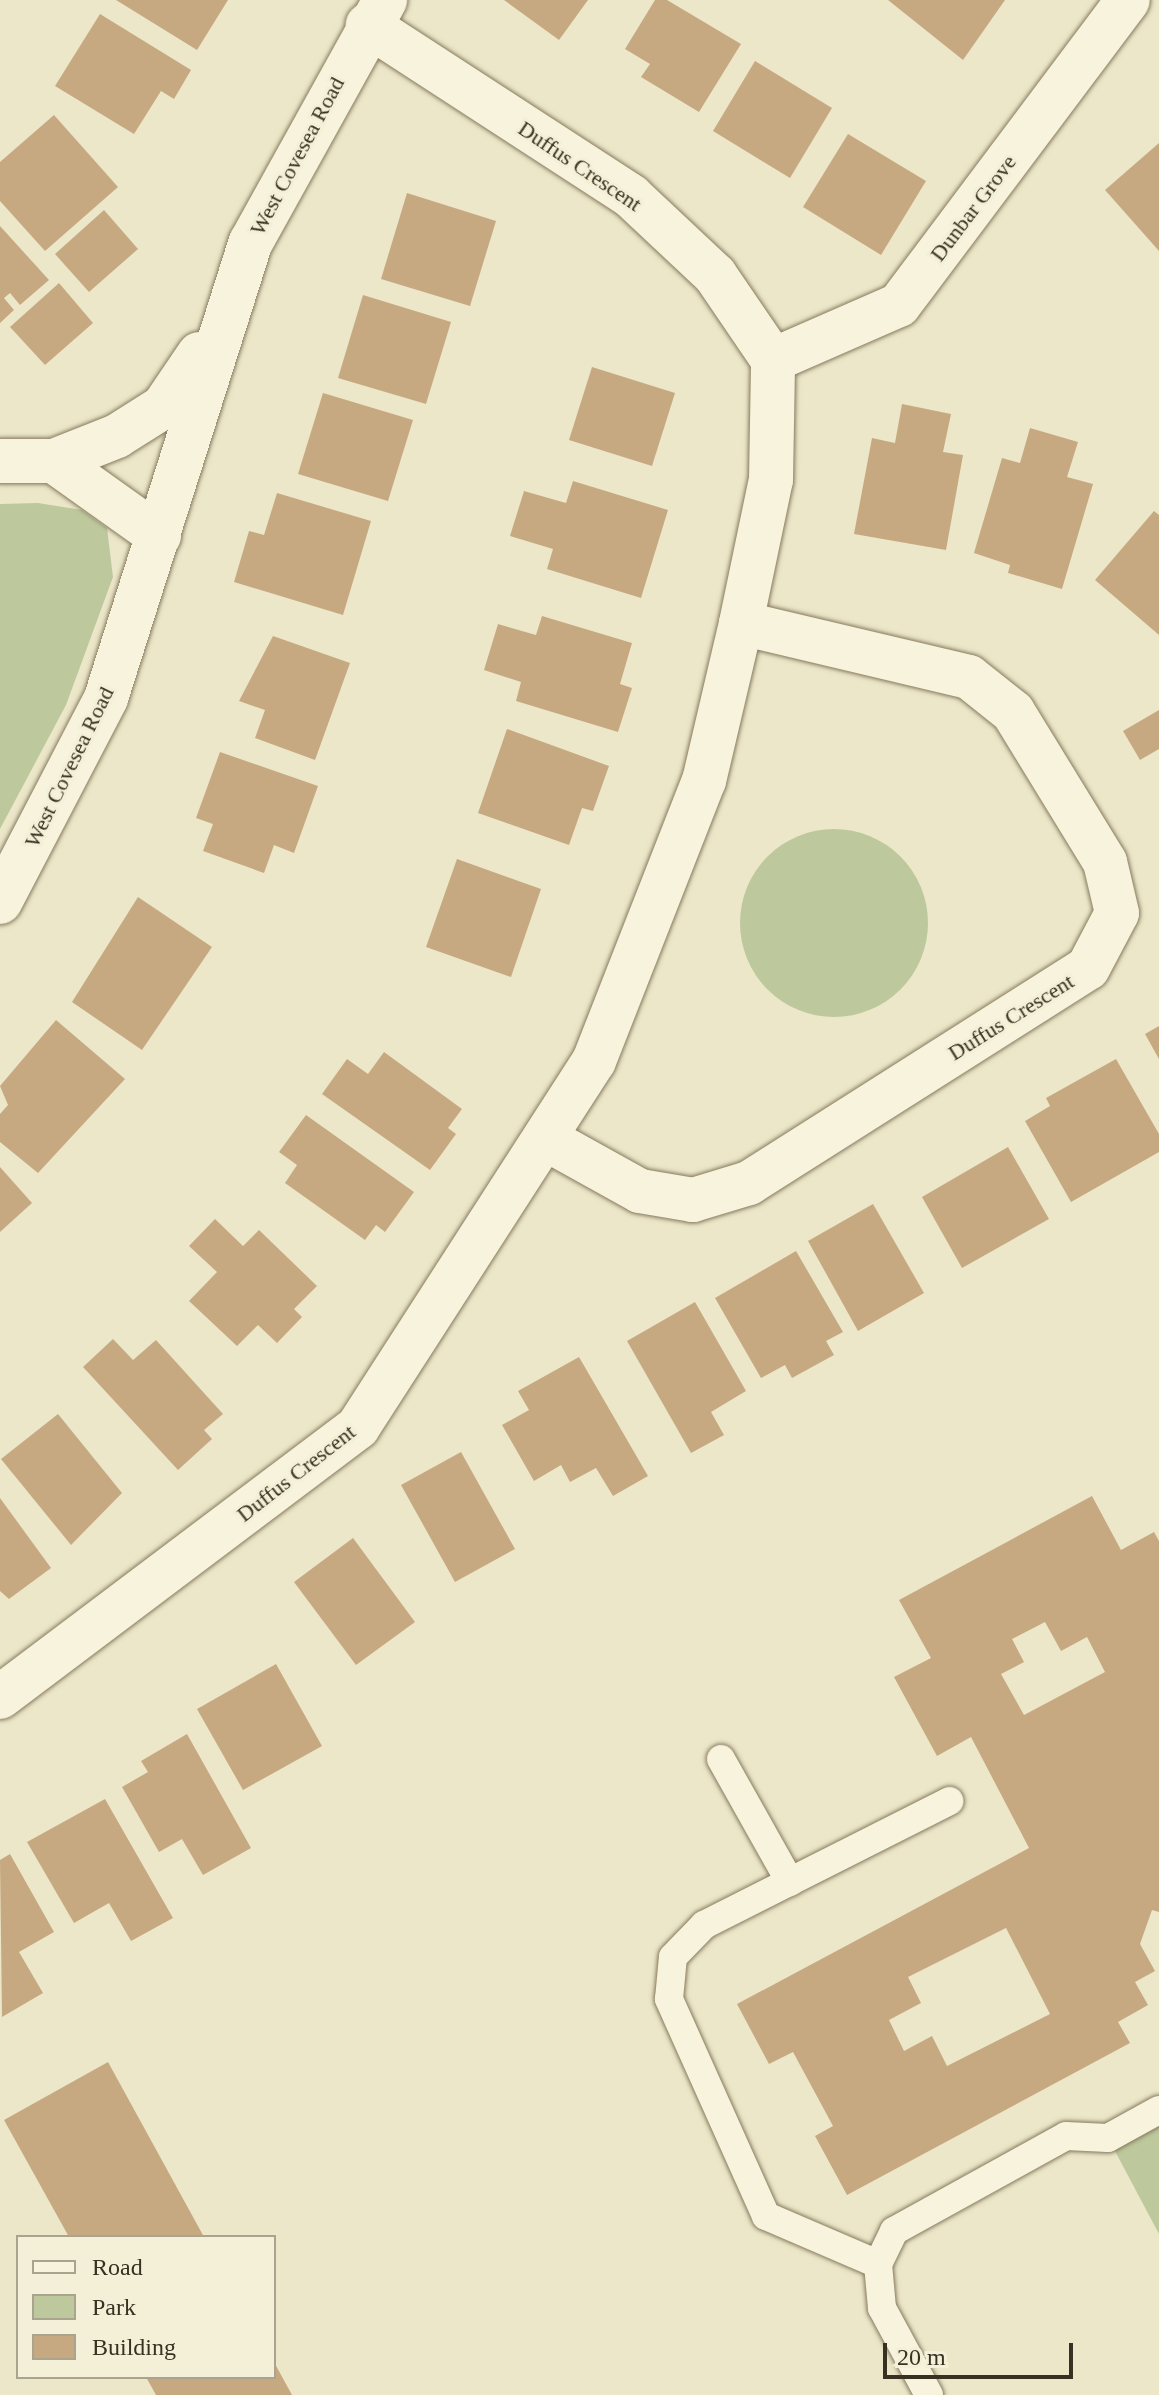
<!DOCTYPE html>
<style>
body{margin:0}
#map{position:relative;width:1159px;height:2395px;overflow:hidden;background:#ece7c9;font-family:Georgia,serif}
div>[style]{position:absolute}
.green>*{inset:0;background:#bdc99d}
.round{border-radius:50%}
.building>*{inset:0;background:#c7a981}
.roads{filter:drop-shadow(0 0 2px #877a5f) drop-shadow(0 0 2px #877a5f)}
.service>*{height:28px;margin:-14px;padding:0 14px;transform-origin:14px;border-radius:14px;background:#f7f3dc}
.minor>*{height:44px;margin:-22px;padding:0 22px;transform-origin:22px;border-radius:22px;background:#f7f3dc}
.tertiary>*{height:44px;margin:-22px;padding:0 22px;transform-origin:22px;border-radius:22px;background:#f7f3dc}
span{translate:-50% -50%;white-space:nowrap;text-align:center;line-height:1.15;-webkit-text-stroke:6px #f4f0d8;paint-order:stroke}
.street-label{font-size:22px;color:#383021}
.legend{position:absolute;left:16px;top:2235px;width:260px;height:144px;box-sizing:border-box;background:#f4f0d8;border:2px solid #a9a38f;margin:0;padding:10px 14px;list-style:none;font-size:24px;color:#383021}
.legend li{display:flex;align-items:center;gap:16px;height:40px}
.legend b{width:40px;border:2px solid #a9a38f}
.scale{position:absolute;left:883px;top:2343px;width:190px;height:36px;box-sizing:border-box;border:4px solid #383021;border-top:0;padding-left:10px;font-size:24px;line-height:28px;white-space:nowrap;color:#383021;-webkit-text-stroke:6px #f4f0d8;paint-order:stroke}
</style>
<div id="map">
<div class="green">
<i style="clip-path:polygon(38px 503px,82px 510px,107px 528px,113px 577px,66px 705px,0 829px,0 504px)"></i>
<i class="round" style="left:740px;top:829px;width:188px;height:188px"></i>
<i style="clip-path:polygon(1159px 2110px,1159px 2234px,1108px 2138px)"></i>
</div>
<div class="building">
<i style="clip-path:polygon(116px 0,228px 0,197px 50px)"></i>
<i style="clip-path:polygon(504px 0,588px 0,559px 40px)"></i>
<i style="clip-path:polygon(655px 0,667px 0,741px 44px,699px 112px,641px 77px,650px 64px,625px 49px)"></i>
<i style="clip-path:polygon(888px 0,1005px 0,963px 60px)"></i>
<i style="clip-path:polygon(100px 14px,191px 70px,174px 99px,161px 91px,134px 134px,55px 86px)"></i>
<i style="clip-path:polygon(755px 61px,832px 108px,790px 178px,713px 131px)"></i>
<i style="clip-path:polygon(54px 115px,118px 187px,45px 251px,0 201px,0 162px)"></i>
<i style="clip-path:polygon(848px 134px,926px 181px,881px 255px,803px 207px)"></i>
<i style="clip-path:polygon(1159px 143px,1159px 251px,1105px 190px)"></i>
<i style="clip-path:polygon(407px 193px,496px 221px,470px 306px,381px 279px)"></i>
<i style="clip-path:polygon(104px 210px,138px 249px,89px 292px,55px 254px)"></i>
<i style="clip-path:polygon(0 226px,49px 280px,20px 305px,10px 293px,4px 298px,14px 310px,0 323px)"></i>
<i style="clip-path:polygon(59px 283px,93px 323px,45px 365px,10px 327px)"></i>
<i style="clip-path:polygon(363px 295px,451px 322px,426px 404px,338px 378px)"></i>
<i style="clip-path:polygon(592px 367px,675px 393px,652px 466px,569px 440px)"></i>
<i style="clip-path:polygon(323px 393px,413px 420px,388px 501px,298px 474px)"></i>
<i style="clip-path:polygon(902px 404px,951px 414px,943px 452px,963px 455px,946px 550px,854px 534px,872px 438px,895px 443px)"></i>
<i style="clip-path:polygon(1030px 428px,1078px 442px,1067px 477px,1093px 484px,1062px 589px,1008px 573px,1010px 565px,974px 553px,1002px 458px,1020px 463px)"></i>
<i style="clip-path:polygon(573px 481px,668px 510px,641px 598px,547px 569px,553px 549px,510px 536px,524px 491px,566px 503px)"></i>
<i style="clip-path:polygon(277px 493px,371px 521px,343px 615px,234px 582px,249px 531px,264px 535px)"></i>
<i style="clip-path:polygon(1154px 511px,1159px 515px,1159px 635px,1095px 580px)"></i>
<i style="clip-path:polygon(542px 616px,632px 643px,620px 684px,632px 688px,618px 732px,516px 701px,521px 682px,484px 670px,498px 624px,536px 635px)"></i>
<i style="clip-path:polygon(273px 636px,350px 663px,315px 760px,255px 738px,265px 710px,239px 701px)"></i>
<i style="clip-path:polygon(1159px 710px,1159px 749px,1140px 760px,1123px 731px)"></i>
<i style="clip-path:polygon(507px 729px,609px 766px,593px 811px,582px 808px,569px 845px,478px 813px)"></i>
<i style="clip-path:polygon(220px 752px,318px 786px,294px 853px,274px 845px,264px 873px,203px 851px,213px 824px,196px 818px)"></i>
<i style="clip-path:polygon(457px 859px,541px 889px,511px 977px,426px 947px)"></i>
<i style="clip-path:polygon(138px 897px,212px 947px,142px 1050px,72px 1002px)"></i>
<i style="clip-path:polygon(56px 1020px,125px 1079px,38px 1173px,0 1142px,0 1114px,8px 1105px,0 1086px)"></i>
<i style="clip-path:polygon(1159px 1026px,1159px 1059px,1145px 1034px)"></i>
<i style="clip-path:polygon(384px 1052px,462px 1109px,448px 1128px,456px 1134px,430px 1170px,322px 1094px,347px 1059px,368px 1074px)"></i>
<i style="clip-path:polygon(1116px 1059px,1159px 1134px,1159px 1152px,1071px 1202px,1025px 1121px,1050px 1106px,1046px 1098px)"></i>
<i style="clip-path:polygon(306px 1115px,414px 1192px,385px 1232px,376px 1225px,365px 1240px,285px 1183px,297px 1165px,279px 1152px)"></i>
<i style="clip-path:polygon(1008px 1147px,1049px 1219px,962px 1268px,922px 1197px)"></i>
<i style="clip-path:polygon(0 1167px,32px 1203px,0 1232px)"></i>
<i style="clip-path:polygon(873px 1204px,924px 1293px,858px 1331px,808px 1241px)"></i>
<i style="clip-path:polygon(215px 1219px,243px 1246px,259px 1230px,317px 1286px,294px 1309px,302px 1317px,277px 1343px,258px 1325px,237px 1346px,189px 1301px,217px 1272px,189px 1246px)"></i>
<i style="clip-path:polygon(796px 1251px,843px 1332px,826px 1341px,834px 1355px,792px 1378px,785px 1365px,761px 1378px,715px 1298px)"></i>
<i style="clip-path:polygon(695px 1302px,746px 1391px,711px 1412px,724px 1435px,691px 1453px,627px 1341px)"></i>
<i style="clip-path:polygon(113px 1339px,133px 1360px,156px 1340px,223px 1414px,204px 1430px,212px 1439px,178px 1470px,83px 1367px)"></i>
<i style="clip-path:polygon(579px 1357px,648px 1476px,613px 1496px,596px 1468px,570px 1482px,561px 1465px,534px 1481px,502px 1425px,529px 1410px,518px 1391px)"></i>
<i style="clip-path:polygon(58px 1414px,122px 1493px,71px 1545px,1px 1459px)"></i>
<i style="clip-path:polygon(461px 1452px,515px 1549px,455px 1582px,401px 1485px)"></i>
<i style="clip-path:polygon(evenodd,1092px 1496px,1121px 1550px,1154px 1532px,1159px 1541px,1159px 1912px,1152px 1910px,1140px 1944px,1155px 1971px,1135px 1982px,1148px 2005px,1118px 2022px,1130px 2043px,847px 2195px,815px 2136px,833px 2126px,793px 2052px,769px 2064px,737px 2004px,1029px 1848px,971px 1737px,937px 1756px,894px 1677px,931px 1658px,899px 1600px,1092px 1496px,1045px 1622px,1061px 1651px,1087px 1637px,1105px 1672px,1024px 1715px,1001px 1674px,1024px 1662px,1012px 1639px,1045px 1622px,1092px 1496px,1006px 1928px,1050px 2014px,947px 2066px,932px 2036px,904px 2051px,889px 2020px,921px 2003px,908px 1977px,1006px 1928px)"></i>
<i style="clip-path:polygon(0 1498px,51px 1568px,9px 1599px,0 1591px)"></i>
<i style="clip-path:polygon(353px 1538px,415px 1622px,356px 1665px,294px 1582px)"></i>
<i style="clip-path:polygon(276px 1664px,322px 1746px,243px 1790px,197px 1709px)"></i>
<i style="clip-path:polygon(187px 1734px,251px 1848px,203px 1875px,182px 1839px,159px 1852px,122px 1787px,148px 1772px,141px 1761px)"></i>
<i style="clip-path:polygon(105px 1799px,173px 1918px,131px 1941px,109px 1903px,74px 1923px,27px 1842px)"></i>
<i style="clip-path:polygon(10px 1854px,54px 1932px,19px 1952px,43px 1993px,2px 2017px,0 1860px)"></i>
<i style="clip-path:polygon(108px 2062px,204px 2237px,69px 2237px,4px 2120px)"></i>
<i style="clip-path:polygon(274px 2362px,292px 2395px,156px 2395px,146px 2377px,274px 2377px)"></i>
</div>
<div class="roads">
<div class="service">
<i style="left:721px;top:1759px;width:141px;rotate:60.7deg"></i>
<i style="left:878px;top:2264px;width:122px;rotate:-156.8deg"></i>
<i style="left:766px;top:2216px;width:238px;rotate:-114.1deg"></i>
<i style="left:669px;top:1999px;width:42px;rotate:-84.6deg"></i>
<i style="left:673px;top:1957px;width:45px;rotate:-45.9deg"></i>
<i style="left:704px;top:1925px;width:275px;rotate:-26.8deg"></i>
<i style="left:929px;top:2395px;width:99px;rotate:-118.4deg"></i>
<i style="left:882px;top:2308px;width:44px;rotate:-95.2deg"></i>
<i style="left:878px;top:2264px;width:37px;rotate:-64deg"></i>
<i style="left:894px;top:2231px;width:196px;rotate:-28.9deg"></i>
<i style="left:1066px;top:2136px;width:42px;rotate:2.7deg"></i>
<i style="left:1108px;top:2138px;width:58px;rotate:-28.8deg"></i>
</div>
<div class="minor">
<i style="left:773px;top:360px;width:137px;rotate:-23.6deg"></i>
<i style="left:899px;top:305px;width:381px;rotate:-53.1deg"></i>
<i style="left:548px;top:1140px;width:105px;rotate:29deg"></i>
<i style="left:640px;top:1191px;width:54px;rotate:9.6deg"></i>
<i style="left:693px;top:1200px;width:59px;rotate:-16.9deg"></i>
<i style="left:749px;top:1183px;width:401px;rotate:-32.4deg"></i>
<i style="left:1088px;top:968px;width:62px;rotate:-62.2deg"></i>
<i style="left:1117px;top:913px;width:52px;rotate:-103.2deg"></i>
<i style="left:1105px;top:862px;width:176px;rotate:-121.5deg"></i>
<i style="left:1013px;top:712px;width:56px;rotate:-141.5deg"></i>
<i style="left:969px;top:677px;width:234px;rotate:-166.7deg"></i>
<i style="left:0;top:1697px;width:448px;rotate:-37deg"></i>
<i style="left:358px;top:1427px;width:435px;rotate:-57.2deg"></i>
<i style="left:594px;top:1061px;width:301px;rotate:-68.6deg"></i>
<i style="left:704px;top:781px;width:162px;rotate:-76.8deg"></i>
<i style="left:741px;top:623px;width:146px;rotate:-78.2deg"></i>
<i style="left:771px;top:480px;width:120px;rotate:-89deg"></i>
<i style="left:773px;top:360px;width:103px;rotate:-124.3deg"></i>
<i style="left:715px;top:275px;width:115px;rotate:-136.8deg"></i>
<i style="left:631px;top:196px;width:314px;rotate:-147deg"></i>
</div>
<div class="tertiary">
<i style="left:0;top:461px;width:54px"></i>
<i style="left:54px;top:461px;width:129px;rotate:35.5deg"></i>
<i style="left:54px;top:461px;width:68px;rotate:-21.6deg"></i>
<i style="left:117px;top:436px;width:54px;rotate:-32.2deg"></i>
<i style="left:163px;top:407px;width:64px;rotate:-55.8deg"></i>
<i style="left:0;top:902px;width:230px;rotate:-62.5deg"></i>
<i style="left:106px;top:698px;width:478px;rotate:-72.4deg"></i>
<i style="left:251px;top:242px;width:277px;rotate:-61deg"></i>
</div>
</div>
<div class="street-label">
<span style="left:297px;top:156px;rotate:-62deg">West Covesea Road</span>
<span style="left:580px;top:166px;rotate:34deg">Duffus Crescent</span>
<span style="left:973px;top:208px;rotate:-53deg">Dunbar Grove</span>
<span style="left:69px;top:767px;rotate:-64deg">West Covesea Road</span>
<span style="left:1011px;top:1017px;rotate:-32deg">Duffus Crescent</span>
<span style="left:296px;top:1473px;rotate:-38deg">Duffus Crescent</span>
</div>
<ul class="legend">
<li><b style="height:10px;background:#f7f3dc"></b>Road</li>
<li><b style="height:22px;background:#bdc99d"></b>Park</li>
<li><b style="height:22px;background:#c7a981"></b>Building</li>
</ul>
<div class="scale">20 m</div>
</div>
